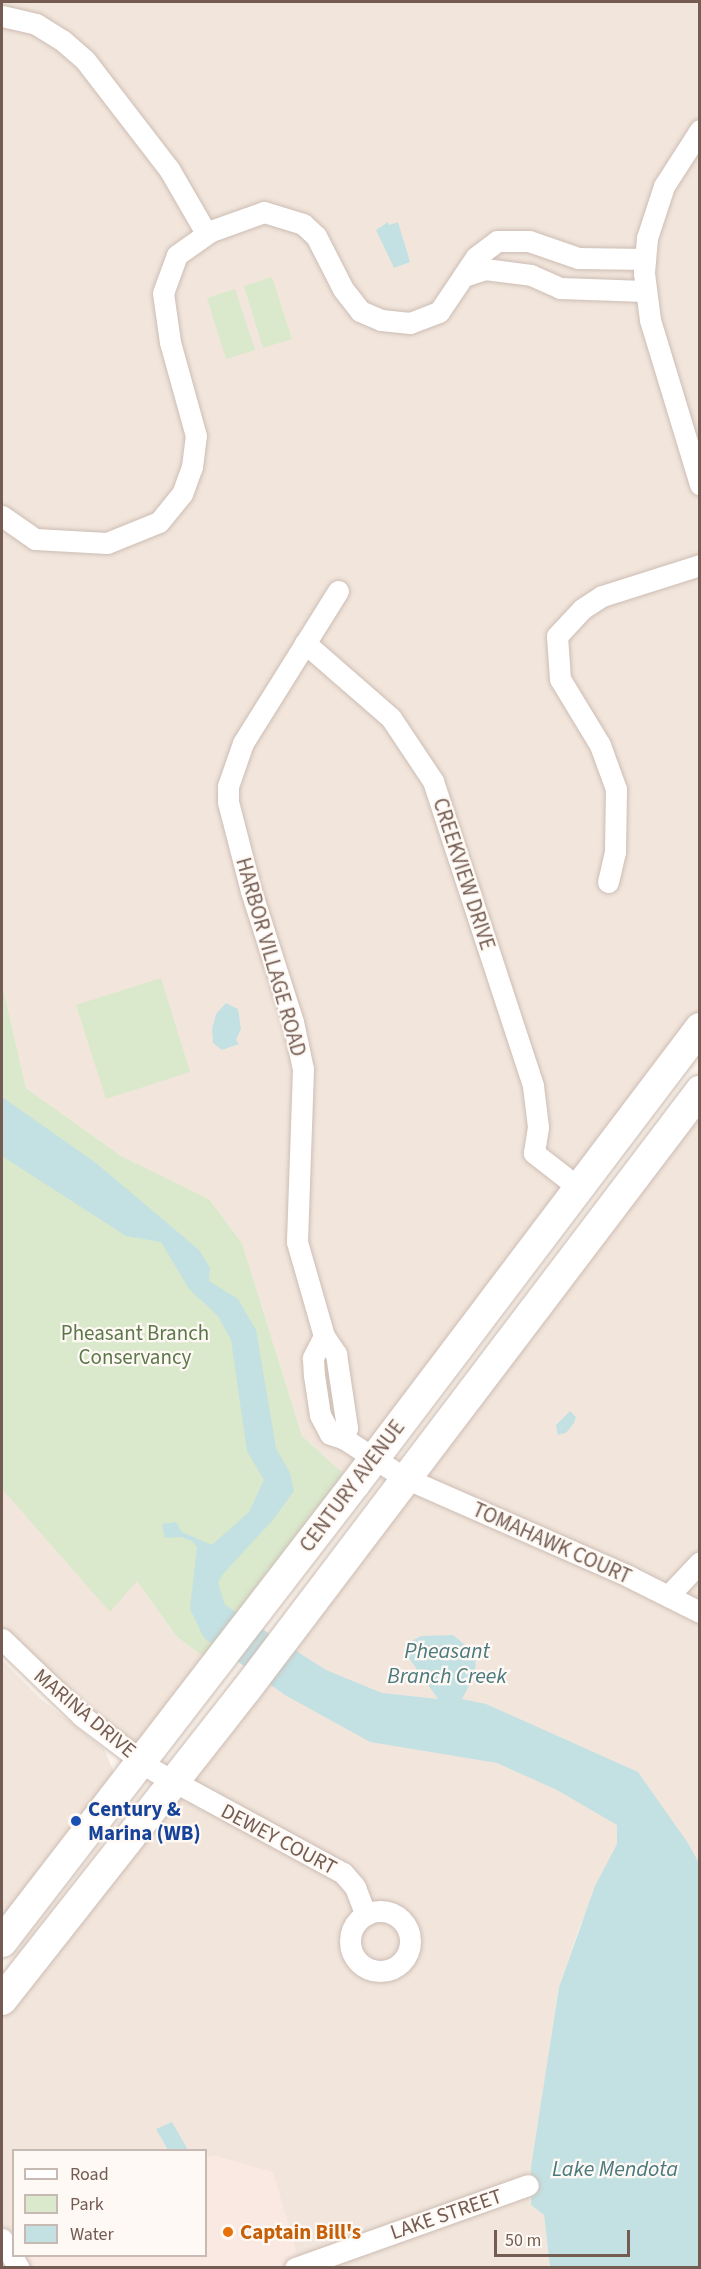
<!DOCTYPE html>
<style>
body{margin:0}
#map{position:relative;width:701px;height:2269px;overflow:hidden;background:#fbf5ed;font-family:"Source Sans 3",sans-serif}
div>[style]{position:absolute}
.residential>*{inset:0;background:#f2e6dc}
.commercial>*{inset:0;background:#fae8e3}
.green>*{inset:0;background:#dae8cc}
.water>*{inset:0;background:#c3e1e3}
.roads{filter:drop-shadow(0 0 2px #cdbdb4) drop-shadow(0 0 2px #cdbdb4)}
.street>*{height:21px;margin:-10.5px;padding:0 10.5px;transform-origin:10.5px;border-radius:10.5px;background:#fff}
.street>.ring{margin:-10.5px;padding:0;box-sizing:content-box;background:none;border:21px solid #fff;border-radius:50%}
.secondary>*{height:30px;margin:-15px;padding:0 15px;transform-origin:15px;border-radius:15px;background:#fff}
.dots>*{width:16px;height:16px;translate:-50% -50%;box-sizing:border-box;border:3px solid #fef9f4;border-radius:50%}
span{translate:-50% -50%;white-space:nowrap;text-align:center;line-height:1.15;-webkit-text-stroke:4.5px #fef9f4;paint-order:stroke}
.street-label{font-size:21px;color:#745c52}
.park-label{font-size:21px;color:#5c784b}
.transit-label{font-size:21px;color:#164399;font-weight:700}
.left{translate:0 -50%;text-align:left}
.food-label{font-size:21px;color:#c56008;font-weight:700}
.water-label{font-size:22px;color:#4a797e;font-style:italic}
.frame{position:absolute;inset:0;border:3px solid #745c52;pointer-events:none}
.legend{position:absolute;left:12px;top:2149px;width:195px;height:108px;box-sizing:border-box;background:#fef9f4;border:2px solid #c7bab3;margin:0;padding:8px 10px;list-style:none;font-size:18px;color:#745c52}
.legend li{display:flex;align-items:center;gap:12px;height:30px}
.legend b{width:30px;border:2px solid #c7bab3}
.scale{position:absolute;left:494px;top:2230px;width:136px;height:27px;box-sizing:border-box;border:3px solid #745c52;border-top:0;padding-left:8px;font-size:18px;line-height:21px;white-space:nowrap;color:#745c52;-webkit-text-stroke:4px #fef9f4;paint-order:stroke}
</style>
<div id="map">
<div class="residential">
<i style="clip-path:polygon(2px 2px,699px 2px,699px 1028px,355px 1484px,302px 1436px,242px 1243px,209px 1199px,121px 1156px,26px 1088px,2px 984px)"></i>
<i style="clip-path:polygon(699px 1091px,699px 1865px,645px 1833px,617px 1844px,580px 1926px,559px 1987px,529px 2185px,531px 2205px,544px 2215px,550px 2267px,295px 2267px,216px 2156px,206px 2158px,206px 2150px,14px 2150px,14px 2255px,2px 2239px,2px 2000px)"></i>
<i style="clip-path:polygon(2px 1388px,177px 1637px,215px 1665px,141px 1761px,2px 1639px)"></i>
<i style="clip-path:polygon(2px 1660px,41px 1699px,104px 1749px,114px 1772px,2px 1924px)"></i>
</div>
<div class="commercial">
<i style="clip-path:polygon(216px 2156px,273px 2172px,300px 2264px,295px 2268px,2px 2267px,2px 2239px,14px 2256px,206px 2256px,206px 2158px)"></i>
</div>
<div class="green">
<i style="clip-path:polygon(272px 277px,292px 339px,263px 348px,244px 286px)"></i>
<i style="clip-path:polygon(235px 289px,255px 350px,226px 359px,207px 298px)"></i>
<i style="clip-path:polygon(161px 978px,190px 1072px,106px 1099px,76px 1005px)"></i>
<i style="clip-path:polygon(2px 984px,26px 1088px,121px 1156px,209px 1199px,242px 1243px,302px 1436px,355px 1484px,215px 1665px,177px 1637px,137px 1581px,110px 1612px,2px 1489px)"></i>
</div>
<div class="water">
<i style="clip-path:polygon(388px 222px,389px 225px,398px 222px,410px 262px,394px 268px,376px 230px)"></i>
<i style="clip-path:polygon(226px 1003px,238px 1009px,241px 1029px,236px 1040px,239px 1044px,222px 1050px,213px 1043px,212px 1029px,216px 1014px)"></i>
<i style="clip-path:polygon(2px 1097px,96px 1163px,199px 1250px,210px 1268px,209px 1281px,238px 1299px,256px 1330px,276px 1448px,290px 1473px,294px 1491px,272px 1521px,223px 1574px,218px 1583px,225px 1605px,326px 1670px,382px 1693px,438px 1699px,406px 1654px,411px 1641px,421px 1636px,453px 1635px,476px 1654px,475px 1675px,462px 1699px,486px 1704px,638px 1772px,688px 1843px,700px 1865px,699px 2267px,550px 2267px,544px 2215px,531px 2205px,531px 2167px,559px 1987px,595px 1886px,617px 1844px,617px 1825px,557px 1790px,497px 1763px,370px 1742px,285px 1695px,204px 1638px,190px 1609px,197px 1547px,192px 1541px,181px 1537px,165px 1538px,162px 1524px,176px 1522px,182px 1532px,212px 1545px,249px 1512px,264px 1480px,247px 1451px,231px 1340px,218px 1316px,189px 1289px,161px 1242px,126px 1236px,2px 1156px)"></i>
<i style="clip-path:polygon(570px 1411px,576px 1417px,574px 1423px,566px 1433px,558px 1435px,556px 1425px)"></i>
<i style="clip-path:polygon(172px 2122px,188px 2150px,168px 2150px,156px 2129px)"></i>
</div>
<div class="roads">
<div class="street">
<i style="left:2px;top:16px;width:35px;rotate:13deg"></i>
<i style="left:36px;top:24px;width:31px;rotate:32deg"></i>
<i style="left:62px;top:40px;width:30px;rotate:41deg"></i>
<i style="left:85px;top:60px;width:138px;rotate:52.4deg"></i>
<i style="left:169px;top:169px;width:74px;rotate:60deg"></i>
<i style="left:700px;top:130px;width:67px;rotate:122.7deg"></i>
<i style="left:664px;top:186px;width:55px;rotate:108.1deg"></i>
<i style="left:647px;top:238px;width:35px;rotate:95deg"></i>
<i style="left:644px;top:273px;width:47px;rotate:82.7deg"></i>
<i style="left:650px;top:320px;width:172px;rotate:73.1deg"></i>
<i style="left:467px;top:275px;width:19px;rotate:-18deg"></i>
<i style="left:485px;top:269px;width:46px;rotate:7.4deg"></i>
<i style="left:531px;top:275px;width:32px;rotate:24deg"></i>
<i style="left:560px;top:288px;width:85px;rotate:2deg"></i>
<i style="left:2px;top:516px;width:40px;rotate:34.9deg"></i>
<i style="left:35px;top:539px;width:72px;rotate:3.2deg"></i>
<i style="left:107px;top:543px;width:56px;rotate:-22deg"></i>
<i style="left:159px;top:522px;width:36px;rotate:-51deg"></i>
<i style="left:182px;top:494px;width:29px;rotate:-70deg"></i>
<i style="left:192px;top:467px;width:31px;rotate:-83deg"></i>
<i style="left:196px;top:436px;width:98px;rotate:-105.5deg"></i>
<i style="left:170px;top:342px;width:49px;rotate:-98.1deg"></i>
<i style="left:163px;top:293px;width:40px;rotate:-69.8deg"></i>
<i style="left:177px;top:255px;width:42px;rotate:-35.2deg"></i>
<i style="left:211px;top:231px;width:56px;rotate:-19.7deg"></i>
<i style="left:264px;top:212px;width:41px;rotate:17.1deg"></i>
<i style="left:303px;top:224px;width:18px;rotate:43deg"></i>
<i style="left:316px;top:236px;width:59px;rotate:63deg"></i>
<i style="left:343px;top:289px;width:28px;rotate:52deg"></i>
<i style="left:360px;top:311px;width:23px;rotate:23deg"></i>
<i style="left:381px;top:320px;width:29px;rotate:6deg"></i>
<i style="left:410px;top:323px;width:31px;rotate:-21deg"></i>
<i style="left:439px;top:312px;width:66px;rotate:-56.1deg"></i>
<i style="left:476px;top:257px;width:26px;rotate:-37deg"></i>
<i style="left:497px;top:241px;width:32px"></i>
<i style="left:529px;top:241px;width:52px;rotate:19.1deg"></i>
<i style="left:578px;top:258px;width:67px;rotate:0.9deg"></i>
<i style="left:338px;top:591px;width:179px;rotate:122deg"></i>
<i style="left:243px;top:743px;width:46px;rotate:109.2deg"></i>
<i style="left:228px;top:786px;width:16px;rotate:90deg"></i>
<i style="left:228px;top:802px;width:92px;rotate:75.5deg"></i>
<i style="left:251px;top:891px;width:138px;rotate:72.2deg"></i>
<i style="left:293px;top:1022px;width:48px;rotate:78deg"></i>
<i style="left:303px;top:1069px;width:173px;rotate:92deg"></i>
<i style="left:297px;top:1242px;width:98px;rotate:74deg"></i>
<i style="left:324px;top:1336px;width:22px;rotate:56deg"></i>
<i style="left:336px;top:1354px;width:75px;rotate:81.5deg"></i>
<i style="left:347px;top:1428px;width:11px;rotate:112deg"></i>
<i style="left:305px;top:643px;width:114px;rotate:41.1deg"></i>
<i style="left:391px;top:718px;width:76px;rotate:56.3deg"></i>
<i style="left:433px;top:781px;width:321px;rotate:71.8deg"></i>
<i style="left:533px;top:1086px;width:41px;rotate:83deg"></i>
<i style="left:538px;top:1127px;width:26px;rotate:99deg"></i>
<i style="left:534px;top:1153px;width:57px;rotate:37.9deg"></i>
<i style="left:608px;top:882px;width:31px;rotate:-77deg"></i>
<i style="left:615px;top:852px;width:63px;rotate:-89.1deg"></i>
<i style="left:616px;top:789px;width:47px;rotate:-110deg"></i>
<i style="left:600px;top:745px;width:77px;rotate:-121.2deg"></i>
<i style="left:560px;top:679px;width:43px;rotate:-94deg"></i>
<i style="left:557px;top:636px;width:37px;rotate:-47deg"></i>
<i style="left:582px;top:609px;width:24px;rotate:-33deg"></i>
<i style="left:602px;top:596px;width:103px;rotate:-17.6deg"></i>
<i style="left:324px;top:1336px;width:25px;rotate:117deg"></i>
<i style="left:313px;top:1358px;width:17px;rotate:87deg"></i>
<i style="left:314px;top:1375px;width:40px;rotate:81.5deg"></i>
<i style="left:320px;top:1415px;width:21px;rotate:62deg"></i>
<i style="left:330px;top:1434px;width:14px;rotate:17deg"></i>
<i style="left:343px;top:1438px;width:72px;rotate:33deg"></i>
<i style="left:403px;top:1477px;width:246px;rotate:23.7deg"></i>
<i style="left:628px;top:1576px;width:80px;rotate:26.6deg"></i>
<i style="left:669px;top:1595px;width:45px;rotate:-46.8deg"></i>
<i style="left:2px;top:1639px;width:111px;rotate:43.9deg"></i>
<i style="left:82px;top:1716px;width:91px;rotate:37deg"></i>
<i style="left:155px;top:1771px;width:214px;rotate:28.5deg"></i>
<i style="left:343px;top:1873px;width:18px;rotate:49deg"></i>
<i style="left:355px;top:1887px;width:30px;rotate:69deg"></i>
<i class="ring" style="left:350px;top:1911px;width:39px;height:39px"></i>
<i style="left:2px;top:2239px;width:34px;rotate:60deg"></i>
<i style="left:295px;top:2268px;width:247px;rotate:-19.6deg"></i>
</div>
<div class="secondary">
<i style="left:2px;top:1942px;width:578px;rotate:-52.38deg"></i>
<i style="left:355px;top:1484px;width:572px;rotate:-52.89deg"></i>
<i style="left:2px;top:2000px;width:395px;rotate:-51.8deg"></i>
<i style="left:246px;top:1690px;width:752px;rotate:-52.84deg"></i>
</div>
</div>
<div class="dots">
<i style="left:76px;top:1821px;background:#1a4fb4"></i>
<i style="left:228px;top:2232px;background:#e8710a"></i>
</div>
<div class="street-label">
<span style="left:464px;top:874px;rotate:72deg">CREEKVIEW DRIVE</span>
<span style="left:271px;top:957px;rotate:74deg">HARBOR VILLAGE ROAD</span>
<span style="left:352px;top:1486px;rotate:-53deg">CENTURY AVENUE</span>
<span style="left:552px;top:1543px;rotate:24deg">TOMAHAWK COURT</span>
<span style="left:85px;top:1713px;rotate:40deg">MARINA DRIVE</span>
<span style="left:279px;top:1839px;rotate:28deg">DEWEY COURT</span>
<span style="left:446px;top:2214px;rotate:-19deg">LAKE STREET</span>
</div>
<div class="park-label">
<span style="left:135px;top:1345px">Pheasant Branch<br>Conservancy</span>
</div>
<div class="transit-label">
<span class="left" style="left:88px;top:1821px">Century &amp;<br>Marina (WB)</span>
</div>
<div class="food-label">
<span class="left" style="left:240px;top:2232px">Captain Bill's</span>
</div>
<div class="water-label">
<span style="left:447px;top:1664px">Pheasant<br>Branch Creek</span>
<span style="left:615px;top:2170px">Lake Mendota</span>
</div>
<div class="frame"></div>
<ul class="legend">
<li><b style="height:8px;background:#fff"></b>Road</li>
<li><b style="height:16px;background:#dae8cc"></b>Park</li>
<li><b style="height:16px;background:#c3e1e3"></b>Water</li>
</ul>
<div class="scale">50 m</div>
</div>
